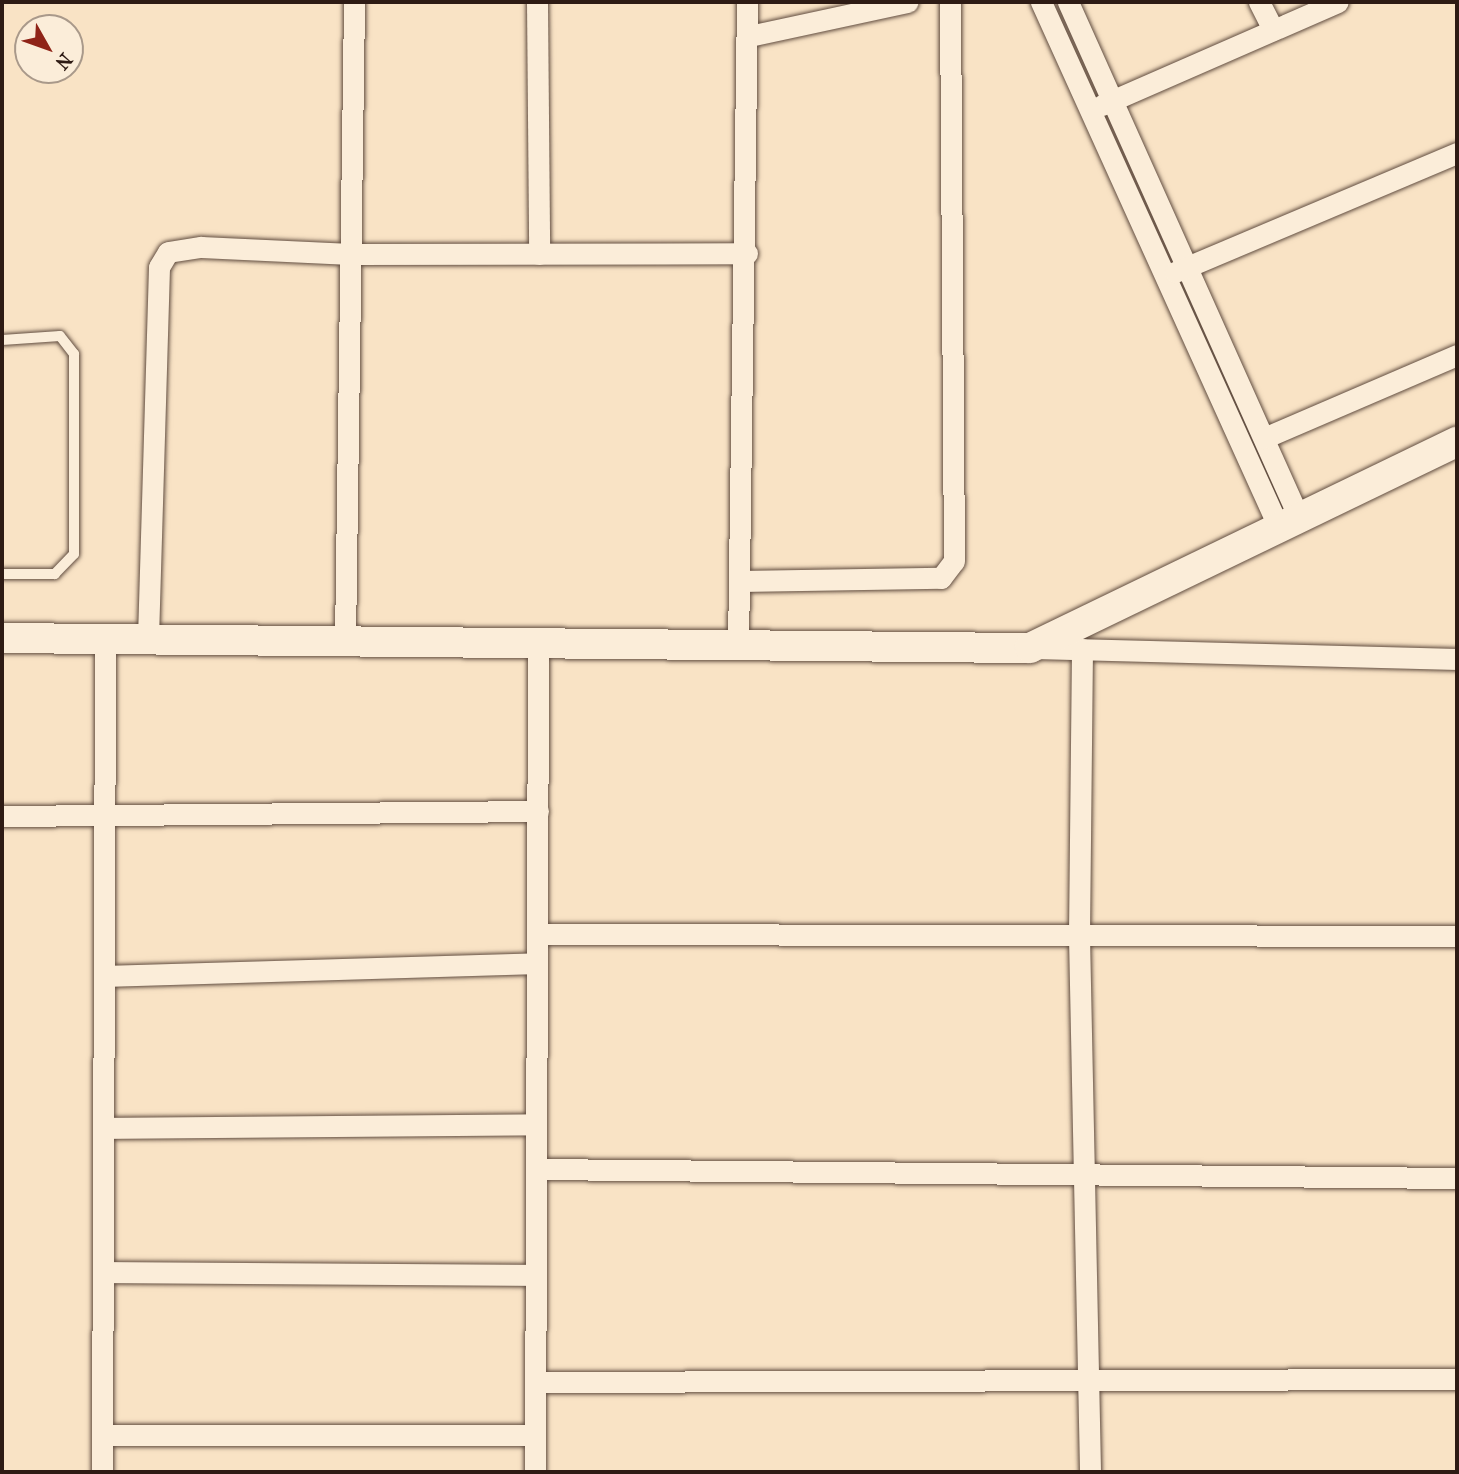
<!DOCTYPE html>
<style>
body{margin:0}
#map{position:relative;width:1459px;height:1474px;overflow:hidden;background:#f9e3c5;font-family:"IM FELL French Canon",serif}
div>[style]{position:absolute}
.roads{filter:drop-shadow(0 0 2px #614d40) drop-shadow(0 0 2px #614d40)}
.lane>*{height:10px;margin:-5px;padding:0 5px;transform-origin:5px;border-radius:5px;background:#fbedd9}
.street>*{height:21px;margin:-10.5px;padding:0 10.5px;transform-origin:10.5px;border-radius:10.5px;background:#fbedd9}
.secondary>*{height:30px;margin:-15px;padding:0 15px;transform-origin:15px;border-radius:15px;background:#fbedd9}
span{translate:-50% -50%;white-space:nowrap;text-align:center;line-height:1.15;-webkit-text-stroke:7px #fbedd9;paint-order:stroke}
.frame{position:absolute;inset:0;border:4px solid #2e1b14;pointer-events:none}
.north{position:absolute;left:14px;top:14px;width:70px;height:70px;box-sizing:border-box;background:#fbedd9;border:2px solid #a9998a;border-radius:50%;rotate:130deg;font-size:19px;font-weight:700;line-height:28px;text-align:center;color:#2e1b14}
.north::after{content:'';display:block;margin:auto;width:24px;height:32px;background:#8f2418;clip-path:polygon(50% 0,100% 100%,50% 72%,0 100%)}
</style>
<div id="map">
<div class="roads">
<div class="lane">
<i style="left:2px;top:340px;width:58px;rotate:-3.9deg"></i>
<i style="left:60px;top:336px;width:23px;rotate:52deg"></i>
<i style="left:74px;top:354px;width:200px;rotate:90deg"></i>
<i style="left:74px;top:554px;width:28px;rotate:134deg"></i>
<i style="left:55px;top:574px;width:53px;rotate:180deg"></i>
</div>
<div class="street">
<i style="left:537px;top:2px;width:252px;rotate:89.5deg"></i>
<i style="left:1041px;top:2px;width:577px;rotate:65.65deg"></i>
<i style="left:1068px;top:2px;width:565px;rotate:65.88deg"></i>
<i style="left:1259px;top:2px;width:31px;rotate:63deg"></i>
<i style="left:749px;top:36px;width:162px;rotate:-12.1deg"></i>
<i style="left:1102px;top:105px;width:257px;rotate:-23.6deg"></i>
<i style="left:1175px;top:272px;width:306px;rotate:-22.9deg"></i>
<i style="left:1264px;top:438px;width:210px;rotate:-23.3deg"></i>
<i style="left:740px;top:581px;width:201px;rotate:-0.9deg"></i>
<i style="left:941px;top:578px;width:21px;rotate:-53deg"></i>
<i style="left:954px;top:561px;width:559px;rotate:-90.41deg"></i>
<i style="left:148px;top:638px;width:371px;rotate:-88.3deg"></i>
<i style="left:159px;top:267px;width:17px;rotate:-59deg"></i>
<i style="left:168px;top:252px;width:33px;rotate:-9deg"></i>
<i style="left:201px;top:247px;width:150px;rotate:2.7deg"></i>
<i style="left:351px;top:254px;width:396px;rotate:-0.1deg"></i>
<i style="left:345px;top:641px;width:639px;rotate:-89.19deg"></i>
<i style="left:738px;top:647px;width:645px;rotate:-89.2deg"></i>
<i style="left:1035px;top:648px;width:422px;rotate:1.5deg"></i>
<i style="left:1082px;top:649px;width:287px;rotate:90.6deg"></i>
<i style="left:1079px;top:936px;width:536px;rotate:88.82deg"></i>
<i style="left:2px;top:816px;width:536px;rotate:-0.53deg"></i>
<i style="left:537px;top:934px;width:920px;rotate:0.12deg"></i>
<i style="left:105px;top:976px;width:432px;rotate:-1.7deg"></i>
<i style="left:105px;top:1128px;width:431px;rotate:-0.5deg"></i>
<i style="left:536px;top:1169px;width:921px;rotate:0.56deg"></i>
<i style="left:106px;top:1272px;width:430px;rotate:0.4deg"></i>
<i style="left:536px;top:1382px;width:921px;rotate:-0.19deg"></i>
<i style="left:103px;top:1435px;width:432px"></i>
<i style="left:102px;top:1472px;width:835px;rotate:-89.79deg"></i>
<i style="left:535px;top:1472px;width:828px;rotate:-89.79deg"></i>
</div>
<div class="secondary">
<i style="left:2px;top:638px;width:1028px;rotate:0.56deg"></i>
<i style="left:1030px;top:648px;width:474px;rotate:-25.8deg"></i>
</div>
</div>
<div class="frame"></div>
<div class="north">N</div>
</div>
